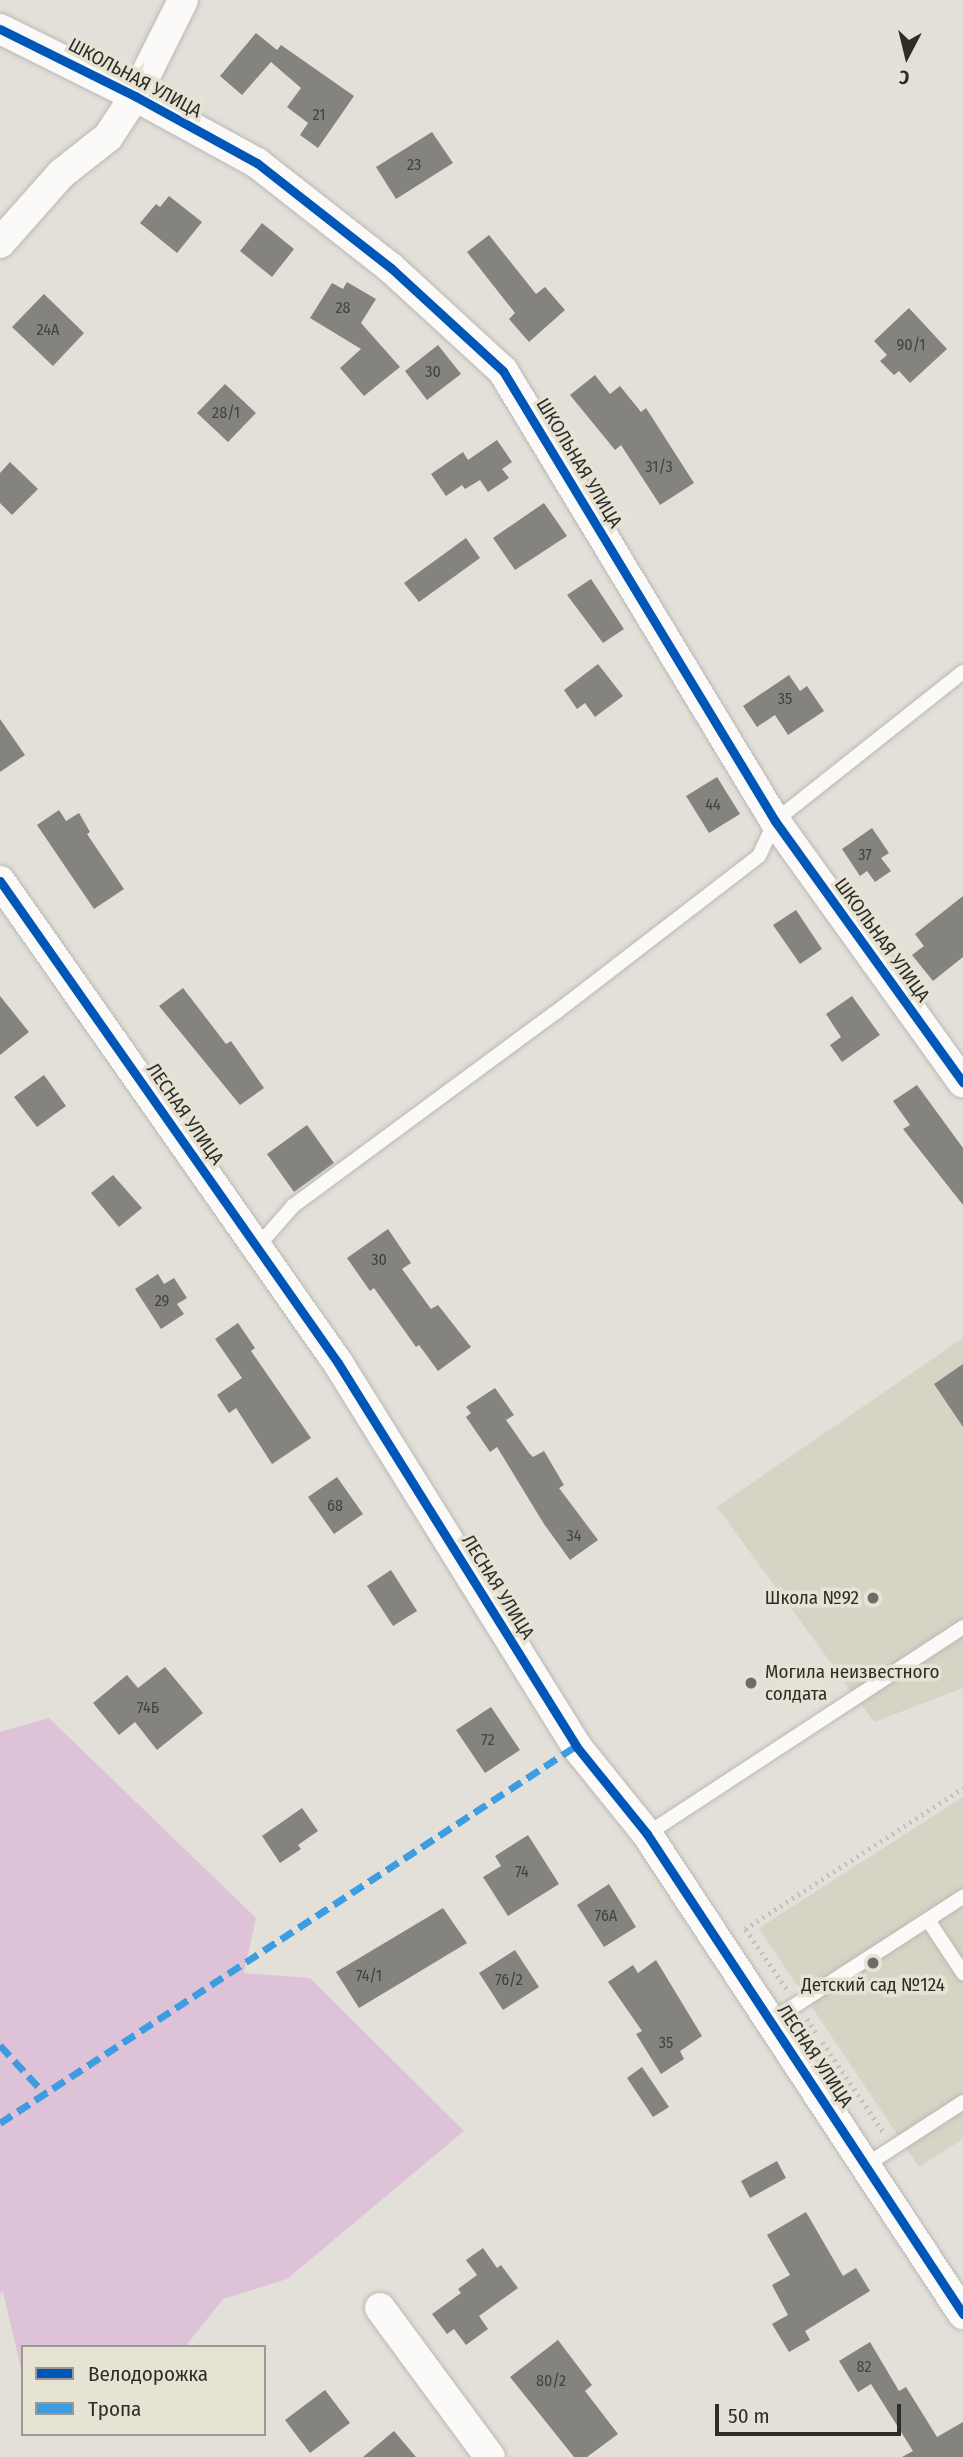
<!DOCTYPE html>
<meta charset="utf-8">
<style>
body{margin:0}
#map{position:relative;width:963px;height:2457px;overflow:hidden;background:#e2e0d9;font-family:"Fira Sans Condensed",sans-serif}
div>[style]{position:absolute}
.built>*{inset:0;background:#d7d3c5}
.green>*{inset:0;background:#dec3d8}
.building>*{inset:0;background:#84837e}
.path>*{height:4.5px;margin-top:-2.25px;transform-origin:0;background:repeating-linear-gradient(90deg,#c0c0be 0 2px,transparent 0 7px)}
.roads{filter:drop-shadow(0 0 2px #bab8b2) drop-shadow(0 0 2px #bab8b2)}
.lane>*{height:14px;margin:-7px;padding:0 7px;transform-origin:7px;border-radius:7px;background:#fbfaf9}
.street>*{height:30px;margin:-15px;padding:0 15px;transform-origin:15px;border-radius:15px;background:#fbfaf9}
.quiet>*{height:7px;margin-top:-3.5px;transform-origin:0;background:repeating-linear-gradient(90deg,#3d9de0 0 14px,transparent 0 21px)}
.cycleway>*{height:9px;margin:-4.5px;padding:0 4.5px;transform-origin:4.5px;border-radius:4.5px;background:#0057b8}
.dots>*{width:19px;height:19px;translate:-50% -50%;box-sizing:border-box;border:4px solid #e6e3d5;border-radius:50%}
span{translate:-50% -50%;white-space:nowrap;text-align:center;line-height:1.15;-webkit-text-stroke:7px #e6e3d5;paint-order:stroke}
.number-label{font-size:16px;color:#44423e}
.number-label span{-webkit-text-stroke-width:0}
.street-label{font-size:19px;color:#2e2d28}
.poi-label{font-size:19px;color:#2e2d28}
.right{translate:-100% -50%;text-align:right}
.left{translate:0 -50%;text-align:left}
.legend{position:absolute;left:21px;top:2345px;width:245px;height:91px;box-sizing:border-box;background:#e6e3d5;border:2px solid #9c9a90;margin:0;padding:9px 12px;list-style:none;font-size:21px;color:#2e2d28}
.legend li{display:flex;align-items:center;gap:14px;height:35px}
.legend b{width:35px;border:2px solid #9c9a90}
.north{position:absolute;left:872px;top:21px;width:70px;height:70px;-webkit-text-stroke:5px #e6e3d5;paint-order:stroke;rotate:187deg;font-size:19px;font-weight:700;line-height:28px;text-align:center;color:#2e2d28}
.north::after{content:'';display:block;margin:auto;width:24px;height:32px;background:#2e2d28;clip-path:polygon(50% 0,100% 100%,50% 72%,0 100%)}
.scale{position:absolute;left:715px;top:2404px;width:186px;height:32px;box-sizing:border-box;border:4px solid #2e2d28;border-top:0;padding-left:9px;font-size:21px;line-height:24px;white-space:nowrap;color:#2e2d28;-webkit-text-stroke:5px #e6e3d5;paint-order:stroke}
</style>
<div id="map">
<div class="built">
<i style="clip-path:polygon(963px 1338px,963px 1688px,874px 1722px,717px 1507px)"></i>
<i style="clip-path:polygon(963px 1797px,963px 2139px,919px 2167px,759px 1928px)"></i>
</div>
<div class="green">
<i style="clip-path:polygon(49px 1718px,256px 1918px,244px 1973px,310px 1978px,464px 2131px,287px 2279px,223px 2299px,185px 2347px,23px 2347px,23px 2377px,3px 2292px,0 2293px,0 1732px)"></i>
</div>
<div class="building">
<i style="clip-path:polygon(256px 33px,277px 50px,281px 45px,354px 96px,318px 148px,300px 135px,308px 123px,287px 107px,301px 88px,271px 62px,242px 95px,220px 76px)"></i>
<i style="clip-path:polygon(432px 132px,453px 163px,396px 199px,376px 167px)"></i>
<i style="clip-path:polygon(169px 196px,202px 222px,177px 253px,140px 223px,156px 204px,160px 207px)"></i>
<i style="clip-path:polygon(262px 223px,294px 249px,272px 277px,240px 251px)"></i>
<i style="clip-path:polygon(489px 235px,536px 294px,545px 287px,565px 310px,529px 342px,509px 319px,515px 313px,467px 252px)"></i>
<i style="clip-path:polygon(347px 282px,376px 299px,361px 323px,400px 367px,364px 396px,340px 368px,361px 349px,310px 318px,332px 283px,343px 289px)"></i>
<i style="clip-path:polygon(44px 294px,84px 333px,53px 366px,12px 327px)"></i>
<i style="clip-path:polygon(909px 308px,947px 349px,910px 383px,899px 371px,894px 375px,880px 361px,887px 355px,874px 341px)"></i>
<i style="clip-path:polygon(438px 345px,461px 374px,427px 400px,405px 371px)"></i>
<i style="clip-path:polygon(595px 375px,610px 394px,620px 386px,641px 412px,646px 408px,694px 483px,660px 505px,621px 445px,615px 450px,570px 395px)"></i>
<i style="clip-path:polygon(225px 384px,256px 413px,228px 442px,197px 413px)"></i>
<i style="clip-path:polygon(497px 440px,512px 462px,502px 469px,509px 478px,488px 492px,480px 480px,465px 489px,462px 485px,446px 496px,431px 474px,463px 452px,468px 460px)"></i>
<i style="clip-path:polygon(10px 462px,38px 489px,12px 515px,0 503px,0 473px)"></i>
<i style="clip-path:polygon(544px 503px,567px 536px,515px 570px,493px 538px)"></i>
<i style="clip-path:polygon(466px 538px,480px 558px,419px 602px,404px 583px)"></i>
<i style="clip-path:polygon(591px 579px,624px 629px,603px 643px,567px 595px)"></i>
<i style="clip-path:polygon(598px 664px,623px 696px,595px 717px,585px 703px,577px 709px,564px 690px)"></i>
<i style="clip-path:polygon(789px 675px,800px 691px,807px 686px,824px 711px,788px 735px,775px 715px,757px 727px,743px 706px)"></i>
<i style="clip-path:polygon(0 719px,25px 755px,0 772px)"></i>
<i style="clip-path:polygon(717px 777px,740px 814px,709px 833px,686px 796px)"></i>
<i style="clip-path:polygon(59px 810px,66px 821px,79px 813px,90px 832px,87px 834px,124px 889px,94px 909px,37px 825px)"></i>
<i style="clip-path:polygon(872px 828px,889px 853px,881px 858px,891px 871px,875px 882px,867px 871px,860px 876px,842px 849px)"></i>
<i style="clip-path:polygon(963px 896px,963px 957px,933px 981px,912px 955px,924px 946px,915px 934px)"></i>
<i style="clip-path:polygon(796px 910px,822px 949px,800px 964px,773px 925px)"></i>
<i style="clip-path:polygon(183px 988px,226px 1044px,231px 1041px,264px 1088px,240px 1105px,159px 1006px)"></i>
<i style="clip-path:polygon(0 996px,29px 1032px,0 1055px)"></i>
<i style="clip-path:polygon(852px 996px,880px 1035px,842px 1062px,830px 1045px,841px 1037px,826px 1014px)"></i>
<i style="clip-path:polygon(44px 1075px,66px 1106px,37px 1127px,14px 1097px)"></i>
<i style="clip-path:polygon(917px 1085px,963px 1148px,963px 1205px,903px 1129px,910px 1125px,893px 1101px)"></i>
<i style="clip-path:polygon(307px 1125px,334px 1163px,294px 1192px,267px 1154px)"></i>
<i style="clip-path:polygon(113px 1175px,142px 1208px,119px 1227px,91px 1193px)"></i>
<i style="clip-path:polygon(388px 1229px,411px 1263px,402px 1269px,431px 1309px,438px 1305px,471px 1347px,438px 1371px,419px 1345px,416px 1347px,374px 1288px,370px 1291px,347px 1258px)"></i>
<i style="clip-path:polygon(158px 1274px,164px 1284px,174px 1278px,187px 1298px,177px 1304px,184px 1314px,161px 1329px,135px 1289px)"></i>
<i style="clip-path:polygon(238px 1323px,255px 1348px,251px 1351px,311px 1438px,272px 1464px,236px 1408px,229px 1413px,217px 1395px,242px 1378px,215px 1339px)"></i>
<i style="clip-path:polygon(963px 1364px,963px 1427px,934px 1384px)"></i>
<i style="clip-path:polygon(495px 1388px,514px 1415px,506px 1420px,529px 1453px,533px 1457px,544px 1451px,564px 1485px,559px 1488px,598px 1540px,570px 1560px,544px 1524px,497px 1447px,490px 1452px,466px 1417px,471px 1413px,466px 1407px)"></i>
<i style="clip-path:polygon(337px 1477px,363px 1514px,334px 1534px,308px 1497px)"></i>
<i style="clip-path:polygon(391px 1570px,417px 1611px,393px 1626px,367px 1586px)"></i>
<i style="clip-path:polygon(165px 1667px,203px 1713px,157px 1750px,135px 1722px,119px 1735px,93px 1703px,127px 1675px,138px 1688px)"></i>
<i style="clip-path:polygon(491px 1707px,520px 1750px,485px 1773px,456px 1730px)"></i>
<i style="clip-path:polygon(302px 1808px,318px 1831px,298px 1845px,301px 1849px,280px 1863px,262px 1836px)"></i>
<i style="clip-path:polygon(528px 1835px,559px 1884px,508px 1916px,483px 1877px,501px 1866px,495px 1856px)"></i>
<i style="clip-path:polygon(609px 1884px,636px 1927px,604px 1947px,577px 1905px)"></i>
<i style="clip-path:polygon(443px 1908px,467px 1943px,359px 2008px,336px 1972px)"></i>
<i style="clip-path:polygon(515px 1950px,539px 1987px,503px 2010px,479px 1973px)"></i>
<i style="clip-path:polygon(656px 1960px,702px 2036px,680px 2051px,684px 2059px,661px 2074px,636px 2034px,642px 2031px,608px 1982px,633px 1965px,638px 1973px)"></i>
<i style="clip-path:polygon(642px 2067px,669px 2107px,653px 2117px,627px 2078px)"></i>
<i style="clip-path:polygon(777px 2161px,786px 2178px,750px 2198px,741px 2181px)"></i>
<i style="clip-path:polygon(806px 2212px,843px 2276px,856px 2268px,870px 2291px,805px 2331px,810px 2340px,789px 2352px,772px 2324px,788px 2315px,772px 2285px,790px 2275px,767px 2235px)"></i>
<i style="clip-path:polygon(483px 2248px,497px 2268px,501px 2265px,518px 2288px,479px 2316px,488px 2329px,466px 2345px,454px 2329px,447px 2334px,432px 2314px,461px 2293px,458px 2289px,477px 2275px,466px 2260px)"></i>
<i style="clip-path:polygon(558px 2340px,592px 2385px,585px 2391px,618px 2434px,587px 2457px,574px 2457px,510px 2377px)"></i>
<i style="clip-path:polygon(870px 2342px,899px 2391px,906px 2387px,937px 2437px,963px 2422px,963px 2457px,902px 2457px,913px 2451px,871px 2384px,858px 2392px,839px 2361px)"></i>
<i style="clip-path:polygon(325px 2390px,350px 2423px,310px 2453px,285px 2420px)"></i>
<i style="clip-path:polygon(394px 2431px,416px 2457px,363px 2457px)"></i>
</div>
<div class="path">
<i style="left:786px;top:1989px;width:73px;rotate:-124.3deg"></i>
<i style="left:745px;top:1929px;width:260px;rotate:-32.9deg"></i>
<i style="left:807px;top:2019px;width:139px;rotate:55.9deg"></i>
</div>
<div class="roads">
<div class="lane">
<i style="left:257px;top:1247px;width:55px;rotate:-48.7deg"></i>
<i style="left:293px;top:1206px;width:325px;rotate:-36.4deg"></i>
<i style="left:555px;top:1013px;width:257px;rotate:-37.6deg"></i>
<i style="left:759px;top:856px;width:38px;rotate:-65deg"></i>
<i style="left:775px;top:821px;width:240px;rotate:-38.4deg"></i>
<i style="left:647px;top:1834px;width:378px;rotate:-33.2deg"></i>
<i style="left:928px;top:1920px;width:64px;rotate:56.6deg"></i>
<i style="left:771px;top:2021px;width:229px;rotate:-32.9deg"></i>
<i style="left:866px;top:2165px;width:116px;rotate:-33deg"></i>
</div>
<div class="street">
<i style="left:0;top:29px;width:151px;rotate:26.4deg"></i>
<i style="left:135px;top:96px;width:139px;rotate:28.8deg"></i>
<i style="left:257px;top:163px;width:170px;rotate:38.1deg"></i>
<i style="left:391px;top:268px;width:152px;rotate:42.6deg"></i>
<i style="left:503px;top:371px;width:526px;rotate:58.85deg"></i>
<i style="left:775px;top:821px;width:322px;rotate:54.3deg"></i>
<i style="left:0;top:243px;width:92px;rotate:-48.5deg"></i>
<i style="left:61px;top:174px;width:60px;rotate:-38.2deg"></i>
<i style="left:108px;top:137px;width:49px;rotate:-56.6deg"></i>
<i style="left:135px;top:96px;width:107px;rotate:-63.4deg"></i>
<i style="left:0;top:881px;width:589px;rotate:54.96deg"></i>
<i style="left:338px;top:1363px;width:451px;rotate:58.1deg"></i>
<i style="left:576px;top:1746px;width:113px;rotate:51.1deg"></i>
<i style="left:647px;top:1834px;width:575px;rotate:56.64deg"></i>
<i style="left:380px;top:2308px;width:185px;rotate:53.6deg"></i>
</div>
</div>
<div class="quiet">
<i style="left:0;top:2045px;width:67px;rotate:47.4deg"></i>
<i style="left:0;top:2123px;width:688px;rotate:-33.21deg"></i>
</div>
<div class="cycleway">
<i style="left:0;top:29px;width:151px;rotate:26.4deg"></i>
<i style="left:135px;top:96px;width:139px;rotate:28.8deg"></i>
<i style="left:257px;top:163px;width:170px;rotate:38.1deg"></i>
<i style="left:391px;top:268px;width:152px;rotate:42.6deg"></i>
<i style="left:503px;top:371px;width:526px;rotate:58.85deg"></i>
<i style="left:775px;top:821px;width:322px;rotate:54.3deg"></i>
<i style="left:0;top:881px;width:589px;rotate:54.96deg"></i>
<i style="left:338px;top:1363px;width:451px;rotate:58.1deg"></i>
<i style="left:576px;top:1746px;width:113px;rotate:51.1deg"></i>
<i style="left:647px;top:1834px;width:575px;rotate:56.64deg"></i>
</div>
<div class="dots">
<i style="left:873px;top:1598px;background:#6d6c66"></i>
<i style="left:751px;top:1683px;background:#6d6c66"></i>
<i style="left:873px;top:1963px;background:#6d6c66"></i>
</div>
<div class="number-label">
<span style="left:319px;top:115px">21</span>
<span style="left:414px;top:165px">23</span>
<span style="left:343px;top:308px">28</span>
<span style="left:48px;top:330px">24А</span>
<span style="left:911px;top:345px">90/1</span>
<span style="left:433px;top:372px">30</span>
<span style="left:226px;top:413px">28/1</span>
<span style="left:659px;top:467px">31/3</span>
<span style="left:785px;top:699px">35</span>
<span style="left:713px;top:805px">44</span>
<span style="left:865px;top:855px">37</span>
<span style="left:379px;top:1260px">30</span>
<span style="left:162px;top:1301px">29</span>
<span style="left:335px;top:1506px">68</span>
<span style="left:574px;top:1536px">34</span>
<span style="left:148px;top:1708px">74Б</span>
<span style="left:488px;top:1740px">72</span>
<span style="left:522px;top:1872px">74</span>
<span style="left:606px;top:1916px">76А</span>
<span style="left:369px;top:1976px">74/1</span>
<span style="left:509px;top:1980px">76/2</span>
<span style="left:666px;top:2043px">35</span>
<span style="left:864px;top:2367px">82</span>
<span style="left:551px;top:2381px">80/2</span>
</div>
<div class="street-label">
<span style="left:135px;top:78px;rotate:28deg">ШКОЛЬНАЯ УЛИЦА</span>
<span style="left:579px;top:463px;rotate:59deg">ШКОЛЬНАЯ УЛИЦА</span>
<span style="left:882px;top:940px;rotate:54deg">ШКОЛЬНАЯ УЛИЦА</span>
<span style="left:185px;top:1114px;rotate:55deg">ЛЕСНАЯ УЛИЦА</span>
<span style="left:498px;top:1587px;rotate:58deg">ЛЕСНАЯ УЛИЦА</span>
<span style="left:815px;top:2056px;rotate:56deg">ЛЕСНАЯ УЛИЦА</span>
</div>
<div class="poi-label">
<span class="right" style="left:859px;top:1598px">Школа №92</span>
<span class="left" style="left:765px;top:1683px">Могила неизвестного<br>солдата</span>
<span style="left:873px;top:1985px">Детский сад №124</span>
</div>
<ul class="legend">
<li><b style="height:9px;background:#0057b8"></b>Велодорожка</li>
<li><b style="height:9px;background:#3d9de0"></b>Тропа</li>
</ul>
<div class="north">С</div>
<div class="scale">50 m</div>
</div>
